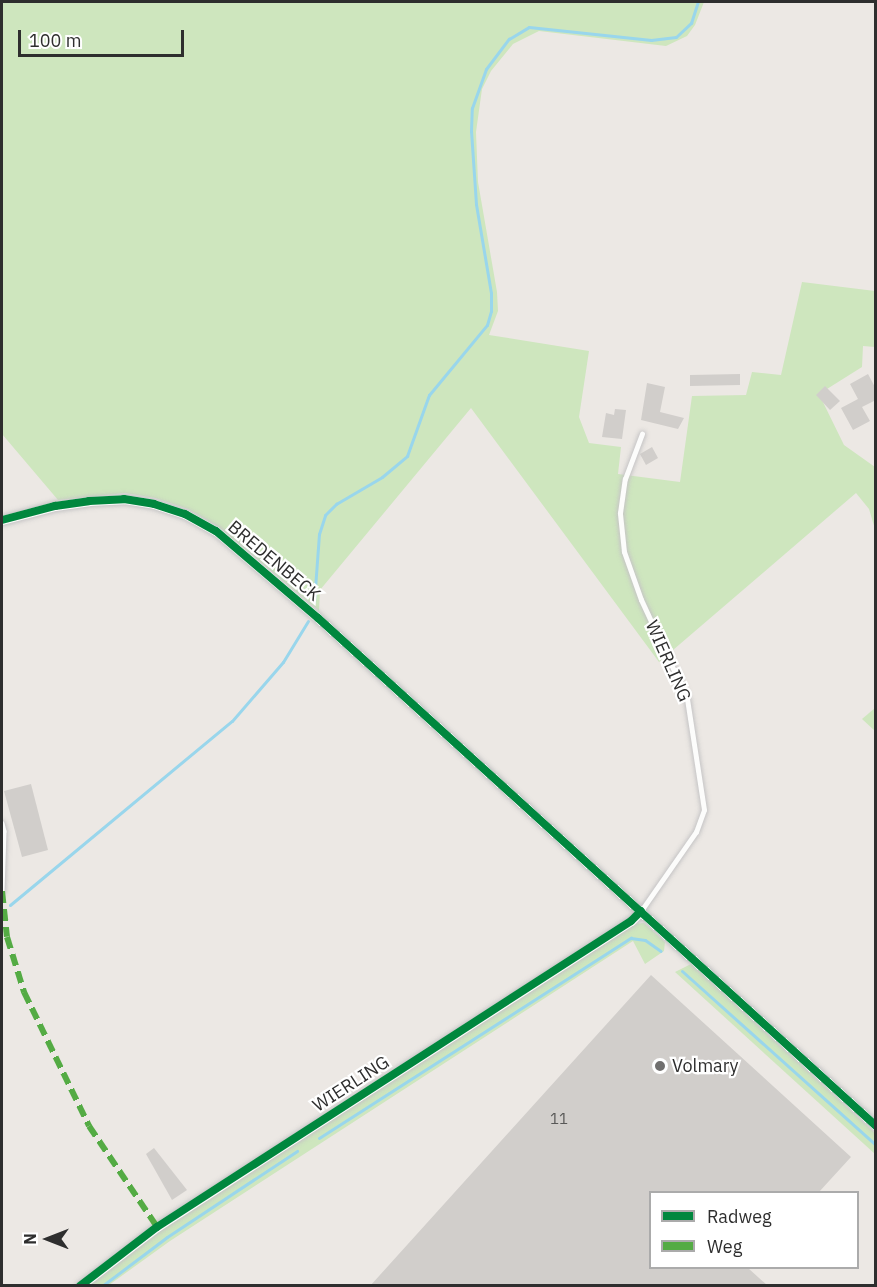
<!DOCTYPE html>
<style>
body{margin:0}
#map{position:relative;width:877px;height:1287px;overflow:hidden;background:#ece8e4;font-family:"IBM Plex Sans",sans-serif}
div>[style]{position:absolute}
.green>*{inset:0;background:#cee6be}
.stream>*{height:3px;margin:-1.5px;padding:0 1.5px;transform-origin:1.5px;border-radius:1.5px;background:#99d6ec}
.building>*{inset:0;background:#d1cecb}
.roads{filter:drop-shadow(0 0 2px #c5c4c5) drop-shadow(0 0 2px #c5c4c5)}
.lane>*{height:4.5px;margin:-2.25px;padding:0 2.25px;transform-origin:2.25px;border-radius:2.25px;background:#fcfcfb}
.street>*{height:9px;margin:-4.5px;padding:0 4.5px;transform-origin:4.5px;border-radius:4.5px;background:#fcfcfb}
.quiet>*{height:6px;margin-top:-3px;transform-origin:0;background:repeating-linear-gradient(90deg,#54ab44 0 12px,transparent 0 18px)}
.cycleway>*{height:8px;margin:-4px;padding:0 4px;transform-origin:4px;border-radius:4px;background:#00873e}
.dots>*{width:16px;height:16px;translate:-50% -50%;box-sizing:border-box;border:3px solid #fff;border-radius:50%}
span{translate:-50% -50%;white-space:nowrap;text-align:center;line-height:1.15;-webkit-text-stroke:4.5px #fff;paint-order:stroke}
.number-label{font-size:15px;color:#585857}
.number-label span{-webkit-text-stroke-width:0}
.street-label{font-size:18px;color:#2e2e2e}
.poi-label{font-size:18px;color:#2e2e2e}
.left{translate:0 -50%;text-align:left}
.frame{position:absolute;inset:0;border:3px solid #2e2e2e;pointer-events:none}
.legend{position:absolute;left:649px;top:1191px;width:210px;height:78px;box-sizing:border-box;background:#fff;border:2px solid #ababab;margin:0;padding:8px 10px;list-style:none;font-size:18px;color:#2e2e2e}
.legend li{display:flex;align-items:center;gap:12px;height:30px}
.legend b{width:30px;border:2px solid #ababab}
.north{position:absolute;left:18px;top:1209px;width:60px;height:60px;-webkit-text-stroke:4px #fff;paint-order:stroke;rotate:270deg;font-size:16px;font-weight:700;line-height:24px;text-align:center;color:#2e2e2e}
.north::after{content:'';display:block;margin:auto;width:21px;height:27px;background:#2e2e2e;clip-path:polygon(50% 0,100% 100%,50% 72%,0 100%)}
.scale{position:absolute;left:18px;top:30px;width:166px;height:27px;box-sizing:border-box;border:3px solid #2e2e2e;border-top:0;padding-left:8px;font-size:18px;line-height:21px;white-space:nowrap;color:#2e2e2e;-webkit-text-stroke:4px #fff;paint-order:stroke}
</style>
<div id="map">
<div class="green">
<i style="clip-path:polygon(2px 2px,704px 2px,695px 25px,687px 36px,666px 46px,539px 31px,513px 44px,491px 71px,482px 89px,476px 132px,478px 182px,497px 292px,498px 311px,489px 335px,589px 351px,579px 417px,589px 443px,621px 447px,618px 474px,680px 482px,692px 396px,746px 395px,752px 372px,781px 375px,802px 282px,875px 291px,875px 347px,863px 346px,862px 367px,819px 394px,844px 445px,875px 467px,875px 529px,869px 509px,856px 493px,659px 662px,471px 408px,320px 590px,319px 611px,219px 527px,188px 509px,155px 498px,125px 493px,58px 500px,2px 434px)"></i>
<i style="clip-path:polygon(875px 708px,875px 731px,862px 719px)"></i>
<i style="clip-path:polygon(644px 923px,665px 942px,664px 951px,645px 964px,633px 941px,170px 1241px,109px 1285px,84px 1286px,159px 1227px,633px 924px)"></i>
<i style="clip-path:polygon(691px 964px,875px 1133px,875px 1154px,675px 972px)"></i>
</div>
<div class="stream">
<i style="left:314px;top:602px;width:68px;rotate:-85.8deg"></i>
<i style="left:319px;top:534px;width:20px;rotate:-72deg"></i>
<i style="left:325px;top:515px;width:16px;rotate:-45deg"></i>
<i style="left:336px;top:504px;width:53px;rotate:-30.4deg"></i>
<i style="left:382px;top:477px;width:33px;rotate:-40deg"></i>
<i style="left:407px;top:456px;width:65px;rotate:-70.2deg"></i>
<i style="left:429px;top:395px;width:91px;rotate:-50.4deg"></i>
<i style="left:487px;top:325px;width:15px;rotate:-74deg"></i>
<i style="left:491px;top:311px;width:18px;rotate:-90deg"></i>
<i style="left:491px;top:293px;width:90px;rotate:-99.6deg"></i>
<i style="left:476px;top:204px;width:73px;rotate:-93.9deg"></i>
<i style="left:471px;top:131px;width:23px;rotate:-88deg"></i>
<i style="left:472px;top:108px;width:41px;rotate:-70.3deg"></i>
<i style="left:486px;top:69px;width:38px;rotate:-53deg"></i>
<i style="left:509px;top:39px;width:23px;rotate:-31deg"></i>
<i style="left:529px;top:27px;width:123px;rotate:6.1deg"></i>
<i style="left:651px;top:40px;width:25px;rotate:-7deg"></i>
<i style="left:676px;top:37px;width:21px;rotate:-43deg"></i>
<i style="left:691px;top:23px;width:22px;rotate:-72deg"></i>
<i style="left:10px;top:905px;width:288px;rotate:-39.7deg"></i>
<i style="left:232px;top:721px;width:78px;rotate:-49.2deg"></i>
<i style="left:283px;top:662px;width:48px;rotate:-58.6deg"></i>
<i style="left:682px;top:971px;width:261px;rotate:41.9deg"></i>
<i style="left:319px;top:1138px;width:371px;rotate:-32.7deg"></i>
<i style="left:631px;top:938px;width:14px;rotate:8deg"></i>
<i style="left:645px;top:940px;width:19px;rotate:35deg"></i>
<i style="left:102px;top:1286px;width:81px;rotate:-37deg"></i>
<i style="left:167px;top:1237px;width:156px;rotate:-33.5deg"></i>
</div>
<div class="building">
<i style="clip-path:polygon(740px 374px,740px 385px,690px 386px,690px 375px)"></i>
<i style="clip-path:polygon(868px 374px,876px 389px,876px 400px,862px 407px,870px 421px,853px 430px,841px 408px,858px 399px,850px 384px)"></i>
<i style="clip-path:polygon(647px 383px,665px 387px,660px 412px,684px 418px,678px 429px,641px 420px)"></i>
<i style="clip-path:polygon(825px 386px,840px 401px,830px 410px,816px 395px)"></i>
<i style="clip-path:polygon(615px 409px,626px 410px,622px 439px,602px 437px,606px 413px,614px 415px)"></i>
<i style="clip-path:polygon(652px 447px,658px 458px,646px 465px,640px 454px)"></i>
<i style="clip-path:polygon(31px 784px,48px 850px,22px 857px,4px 791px)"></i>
<i style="clip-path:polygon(651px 975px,851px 1157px,819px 1192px,651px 1192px,651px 1268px,748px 1268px,768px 1286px,370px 1286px)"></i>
<i style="clip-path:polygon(154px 1148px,187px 1190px,172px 1200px,146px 1154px)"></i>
</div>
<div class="roads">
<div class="lane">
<i style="left:2px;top:823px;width:8px;rotate:76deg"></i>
<i style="left:4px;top:831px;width:60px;rotate:91.9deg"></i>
<i style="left:641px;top:911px;width:96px;rotate:-55.2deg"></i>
<i style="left:696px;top:832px;width:23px;rotate:-70deg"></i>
<i style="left:704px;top:810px;width:112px;rotate:-98.7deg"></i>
<i style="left:687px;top:699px;width:109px;rotate:-114.9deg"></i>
<i style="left:641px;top:600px;width:51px;rotate:-109.5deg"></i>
<i style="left:624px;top:552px;width:39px;rotate:-96deg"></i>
<i style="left:620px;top:513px;width:34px;rotate:-82deg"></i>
<i style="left:625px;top:479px;width:48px;rotate:-69.3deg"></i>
</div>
<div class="street">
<i style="left:2px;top:520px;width:55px;rotate:-14.8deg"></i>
<i style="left:55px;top:506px;width:34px;rotate:-8deg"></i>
<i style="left:89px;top:501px;width:35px;rotate:-3deg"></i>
<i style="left:124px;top:499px;width:30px;rotate:9deg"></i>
<i style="left:154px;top:504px;width:33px;rotate:18deg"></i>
<i style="left:185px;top:514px;width:35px;rotate:29deg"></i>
<i style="left:216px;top:531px;width:134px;rotate:40.5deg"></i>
<i style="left:318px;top:618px;width:755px;rotate:42.31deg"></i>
<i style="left:80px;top:1286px;width:97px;rotate:-37.5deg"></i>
<i style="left:157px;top:1227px;width:564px;rotate:-32.85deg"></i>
<i style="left:631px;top:921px;width:14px;rotate:-45deg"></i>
</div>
</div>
<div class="quiet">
<i style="left:2px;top:891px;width:46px;rotate:83.8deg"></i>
<i style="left:7px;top:937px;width:58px;rotate:72.8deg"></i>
<i style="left:24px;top:992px;width:149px;rotate:64.1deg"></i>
<i style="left:89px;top:1126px;width:122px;rotate:56deg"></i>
</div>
<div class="cycleway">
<i style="left:2px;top:520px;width:55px;rotate:-14.8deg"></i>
<i style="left:55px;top:506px;width:34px;rotate:-8deg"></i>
<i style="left:89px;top:501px;width:35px;rotate:-3deg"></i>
<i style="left:124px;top:499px;width:30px;rotate:9deg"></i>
<i style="left:154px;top:504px;width:33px;rotate:18deg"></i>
<i style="left:185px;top:514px;width:35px;rotate:29deg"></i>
<i style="left:216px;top:531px;width:134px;rotate:40.5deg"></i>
<i style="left:318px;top:618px;width:755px;rotate:42.31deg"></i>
<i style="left:80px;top:1286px;width:97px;rotate:-37.5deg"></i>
<i style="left:157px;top:1227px;width:564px;rotate:-32.85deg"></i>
<i style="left:631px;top:921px;width:14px;rotate:-45deg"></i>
</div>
<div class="dots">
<i style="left:660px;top:1066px;background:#706f6e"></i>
</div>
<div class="number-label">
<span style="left:559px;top:1119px">11</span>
</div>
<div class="street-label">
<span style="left:274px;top:561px;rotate:40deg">BREDENBECK</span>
<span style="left:668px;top:661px;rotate:66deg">WIERLING</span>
<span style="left:351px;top:1084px;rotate:-33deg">WIERLING</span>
</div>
<div class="poi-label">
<span class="left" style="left:672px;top:1066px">Volmary</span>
</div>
<div class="frame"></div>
<ul class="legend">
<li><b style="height:8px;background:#00873e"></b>Radweg</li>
<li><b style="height:8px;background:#54ab44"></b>Weg</li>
</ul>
<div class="north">N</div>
<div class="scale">100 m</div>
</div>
